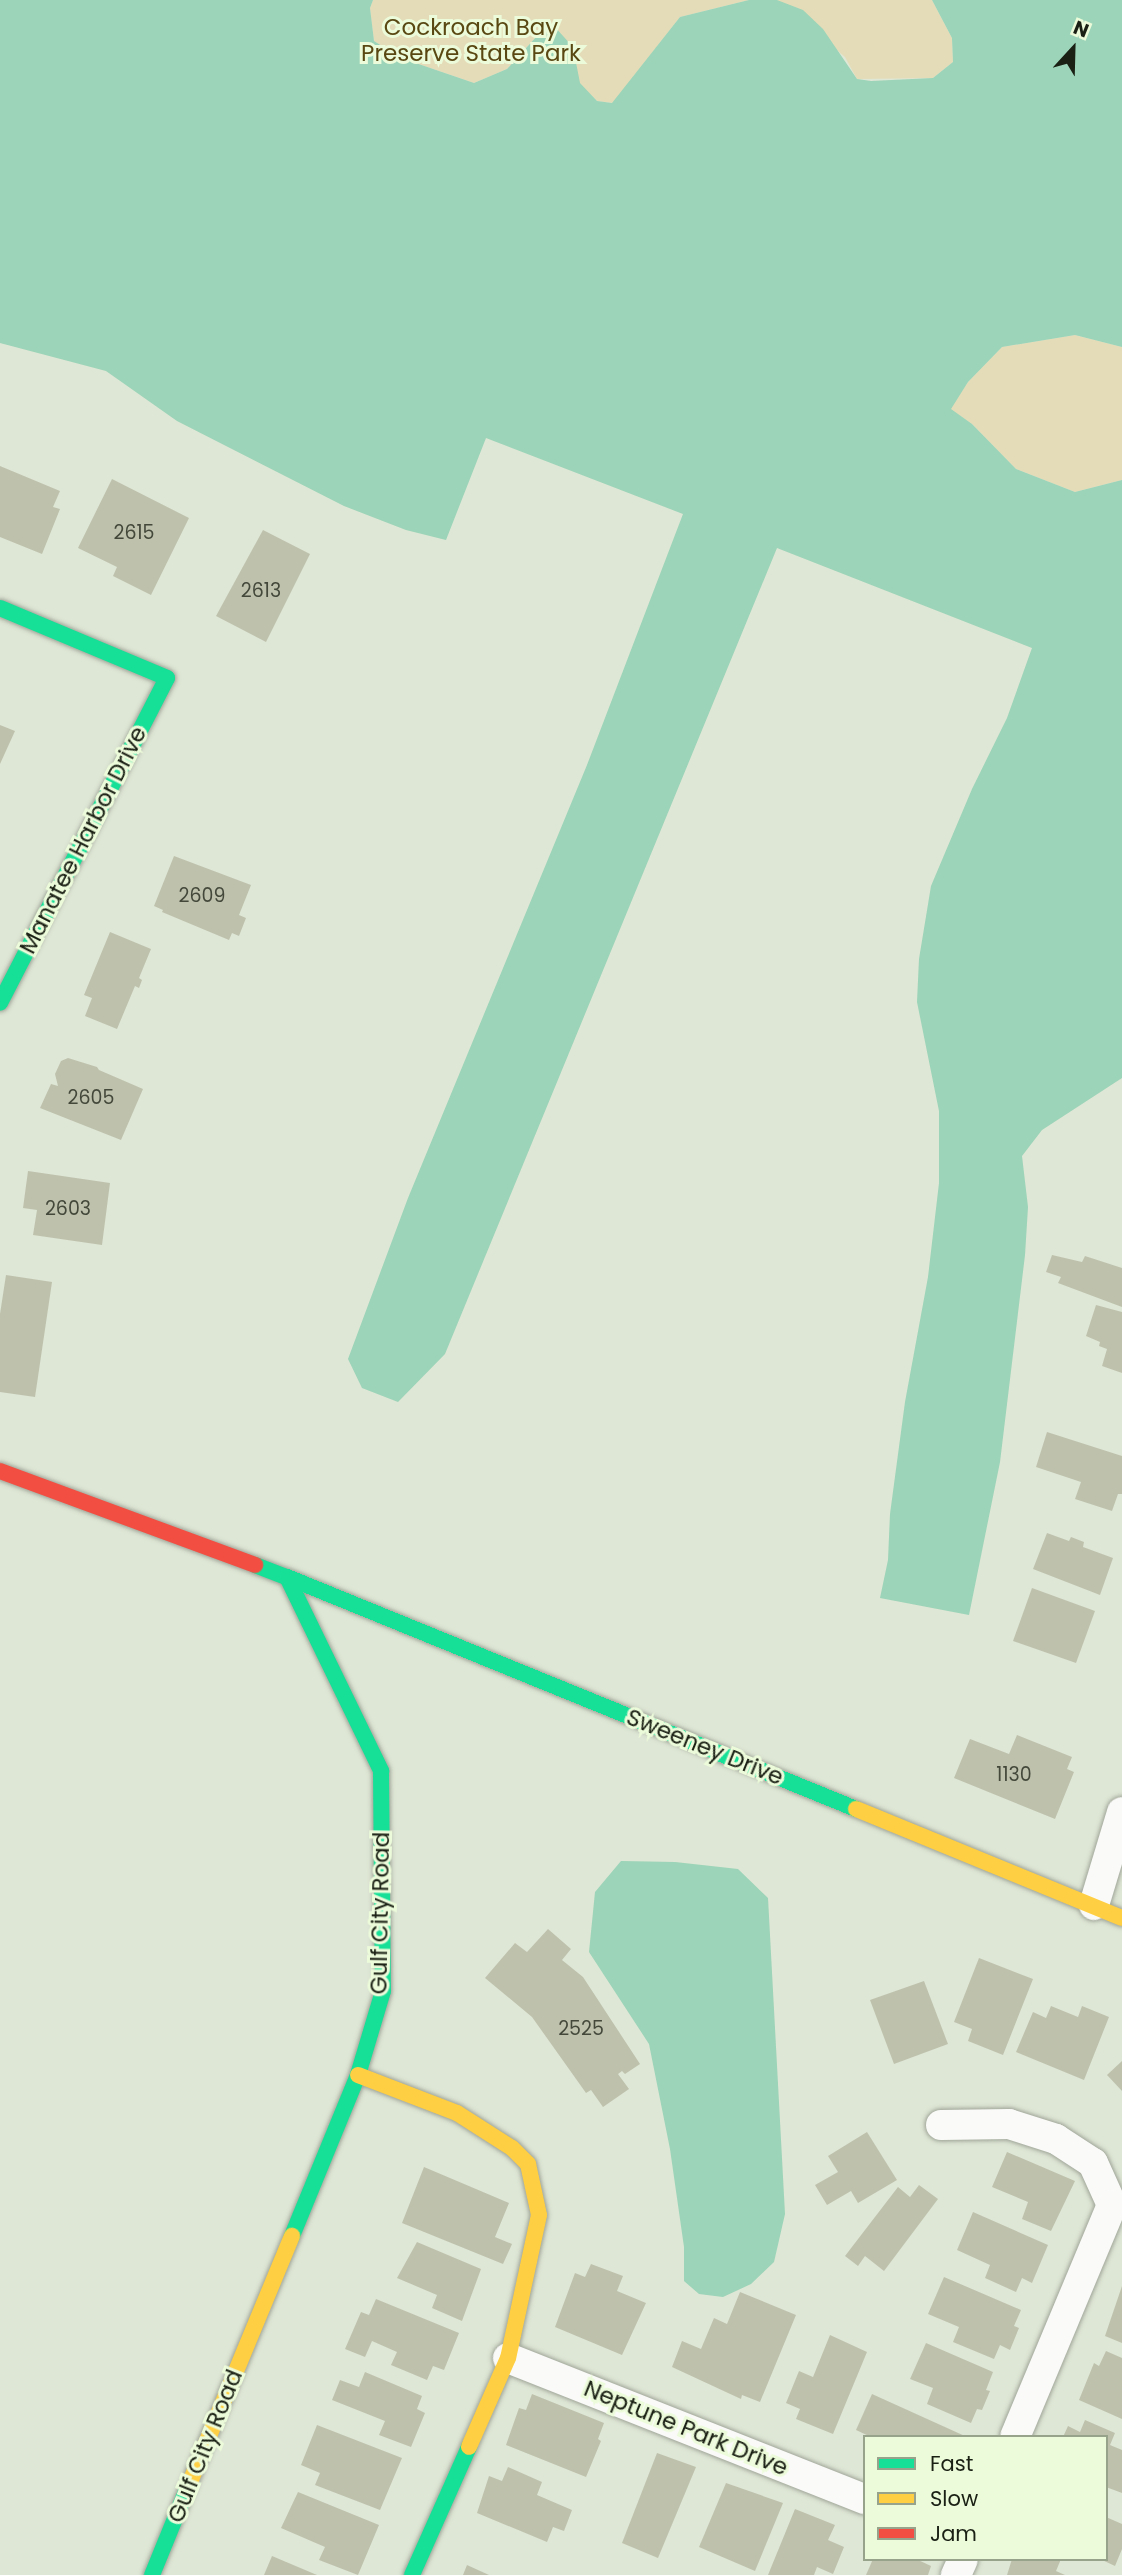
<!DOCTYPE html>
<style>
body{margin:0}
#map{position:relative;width:1122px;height:2575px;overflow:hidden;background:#dee6d5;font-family:Poppins,sans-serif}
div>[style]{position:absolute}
.green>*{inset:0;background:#e4dcb8}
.water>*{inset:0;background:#9bd4b8}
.building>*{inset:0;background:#bec2ad}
.roads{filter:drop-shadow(0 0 2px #a0a699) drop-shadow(0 0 2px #a0a699)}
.street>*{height:30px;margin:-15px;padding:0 15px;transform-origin:15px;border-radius:15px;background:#fafbf9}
.fast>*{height:16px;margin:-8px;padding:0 8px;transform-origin:8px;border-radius:8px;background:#16e098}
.slow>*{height:16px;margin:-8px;padding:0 8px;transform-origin:8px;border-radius:8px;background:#ffcf43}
.jam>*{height:16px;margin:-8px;padding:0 8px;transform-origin:8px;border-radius:8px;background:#f24e42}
span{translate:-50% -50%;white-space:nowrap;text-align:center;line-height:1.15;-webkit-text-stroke:6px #ecfbda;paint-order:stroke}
.number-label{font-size:19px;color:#43483a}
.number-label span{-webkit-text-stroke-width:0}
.park-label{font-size:23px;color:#5a4813}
.street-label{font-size:23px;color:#1a2014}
.legend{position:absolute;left:863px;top:2435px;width:245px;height:126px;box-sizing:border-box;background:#ecfbda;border:2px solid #98a38b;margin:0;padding:9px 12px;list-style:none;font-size:21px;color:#1a2014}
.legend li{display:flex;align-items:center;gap:14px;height:35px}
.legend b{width:35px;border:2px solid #98a38b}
.north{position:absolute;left:1038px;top:14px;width:70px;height:70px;-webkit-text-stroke:5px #ecfbda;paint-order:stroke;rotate:22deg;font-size:19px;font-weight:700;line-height:28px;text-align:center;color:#1a2014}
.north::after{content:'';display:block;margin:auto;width:24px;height:32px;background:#1a2014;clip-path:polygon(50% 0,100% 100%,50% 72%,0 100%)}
</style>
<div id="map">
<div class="green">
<i style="clip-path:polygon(373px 0,749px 0,680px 17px,613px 103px,597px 101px,579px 83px,573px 47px,537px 36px,507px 69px,474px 83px,401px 58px,374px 41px,370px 8px)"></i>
<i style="clip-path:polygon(777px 0,932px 0,952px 38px,953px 62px,933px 78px,857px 79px,845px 57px)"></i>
<i style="clip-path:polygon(1075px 335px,1122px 347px,1122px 480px,1075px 492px,1016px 469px,972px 424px,950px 409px,968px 382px,1002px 347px)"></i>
</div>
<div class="water">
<i style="clip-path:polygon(0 0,373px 0,370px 8px,374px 41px,401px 58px,474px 83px,507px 69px,537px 36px,554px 26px,573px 47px,580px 83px,597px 101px,612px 103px,680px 17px,749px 0,777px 0,803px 10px,823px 29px,857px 79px,871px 81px,933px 78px,953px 62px,952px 38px,932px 0,1122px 0,1122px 347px,1075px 335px,1002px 347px,968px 382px,951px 409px,972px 424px,1016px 469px,1075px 492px,1122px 480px,1122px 1078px,1042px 1130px,1022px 1156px,1028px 1207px,1025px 1255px,1000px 1462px,969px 1615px,880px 1598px,888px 1560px,890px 1514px,905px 1402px,928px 1277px,939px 1183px,939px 1111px,917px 1002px,919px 959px,931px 886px,972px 789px,1007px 718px,1032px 648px,777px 548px,445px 1354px,398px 1402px,362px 1388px,348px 1359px,408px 1198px,587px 765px,683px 514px,486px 438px,446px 540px,406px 530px,344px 506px,177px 421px,106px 371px,0 343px)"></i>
<i style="clip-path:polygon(621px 1861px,675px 1862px,738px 1869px,768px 1898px,785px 2214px,774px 2262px,751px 2284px,723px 2297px,699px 2294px,684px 2281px,684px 2247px,670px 2149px,649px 2044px,589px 1952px,595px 1892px)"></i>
</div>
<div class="building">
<i style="clip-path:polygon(0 466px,60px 491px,53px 507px,60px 509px,42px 554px,0 537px)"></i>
<i style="clip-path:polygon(112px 479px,189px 518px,151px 595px,113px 576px,117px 567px,78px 548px)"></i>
<i style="clip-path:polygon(263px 530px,310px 554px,266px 642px,216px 616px)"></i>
<i style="clip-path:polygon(0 725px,15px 731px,0 764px)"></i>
<i style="clip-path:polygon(174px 856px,251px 885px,239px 915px,246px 918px,239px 936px,232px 933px,229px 940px,162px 912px,163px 910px,154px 906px)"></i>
<i style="clip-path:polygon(110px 932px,151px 949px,139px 978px,142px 980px,139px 988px,135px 986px,117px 1029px,85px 1016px,92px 998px,84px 995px)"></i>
<i style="clip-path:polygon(68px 1058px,97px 1067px,99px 1070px,143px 1089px,121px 1140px,40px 1108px,51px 1084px,58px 1086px,55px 1074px,61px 1061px)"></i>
<i style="clip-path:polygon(28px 1171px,110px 1183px,102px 1245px,33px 1235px,37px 1210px,23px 1208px)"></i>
<i style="clip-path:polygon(1052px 1255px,1082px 1262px,1085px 1256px,1122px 1268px,1122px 1307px,1058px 1283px,1061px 1277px,1046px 1272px)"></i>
<i style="clip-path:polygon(6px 1275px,52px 1282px,35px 1397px,0 1392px,0 1314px)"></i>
<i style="clip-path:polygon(1096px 1305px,1122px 1312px,1122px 1373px,1102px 1366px,1107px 1349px,1099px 1346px,1100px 1342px,1086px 1336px)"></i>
<i style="clip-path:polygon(1047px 1432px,1122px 1456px,1122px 1494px,1118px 1494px,1112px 1511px,1075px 1499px,1081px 1482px,1036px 1467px)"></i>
<i style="clip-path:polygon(1047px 1533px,1069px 1541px,1071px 1537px,1084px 1542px,1083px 1547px,1113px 1558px,1100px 1595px,1033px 1569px)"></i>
<i style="clip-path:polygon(1032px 1588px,1095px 1611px,1076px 1663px,1013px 1641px)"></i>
<i style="clip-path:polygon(1017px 1735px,1072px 1757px,1067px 1769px,1074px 1772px,1055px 1819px,954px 1778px,970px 1739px,1009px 1754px)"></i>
<i style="clip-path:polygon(548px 1929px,571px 1949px,562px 1960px,583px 1977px,640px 2064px,625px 2074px,622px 2071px,618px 2074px,629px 2089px,603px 2107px,591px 2090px,586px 2093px,532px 2017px,485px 1978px,515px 1943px,527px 1952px)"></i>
<i style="clip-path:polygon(979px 1958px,1033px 1979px,1003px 2055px,968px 2041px,972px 2029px,954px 2022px)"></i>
<i style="clip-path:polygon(924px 1981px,948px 2044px,894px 2064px,870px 2000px)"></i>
<i style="clip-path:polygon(1051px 2006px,1078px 2017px,1082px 2006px,1109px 2017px,1084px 2080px,1016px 2052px,1033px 2012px,1046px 2018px)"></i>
<i style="clip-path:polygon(1122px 2061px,1122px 2091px,1107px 2075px)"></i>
<i style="clip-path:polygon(867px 2132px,897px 2180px,858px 2203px,851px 2191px,827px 2205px,815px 2185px,838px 2172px,828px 2156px)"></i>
<i style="clip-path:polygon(1007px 2152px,1075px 2181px,1051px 2231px,1022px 2219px,1028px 2202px,992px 2187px)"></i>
<i style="clip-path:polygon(424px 2167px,509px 2203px,495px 2237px,512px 2244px,503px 2264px,402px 2223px)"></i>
<i style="clip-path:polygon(919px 2185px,938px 2199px,884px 2271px,865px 2256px,858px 2266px,845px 2256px,898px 2187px,910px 2197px)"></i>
<i style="clip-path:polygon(973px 2212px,1048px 2245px,1032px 2283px,1022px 2278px,1016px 2292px,985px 2278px,990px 2265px,957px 2250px)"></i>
<i style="clip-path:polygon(417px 2242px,481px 2269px,462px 2321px,432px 2308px,437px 2295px,397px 2278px)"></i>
<i style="clip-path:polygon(591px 2264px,623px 2276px,617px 2291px,646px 2303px,622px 2355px,555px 2327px,575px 2273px,585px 2277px)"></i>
<i style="clip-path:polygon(944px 2277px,1021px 2310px,1014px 2326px,1019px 2328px,1010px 2350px,1000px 2345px,994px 2359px,953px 2342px,959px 2327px,928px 2314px)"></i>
<i style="clip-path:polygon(1122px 2286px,1122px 2343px,1105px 2336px)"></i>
<i style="clip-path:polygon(740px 2292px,796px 2315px,760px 2402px,742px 2395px,741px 2399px,672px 2367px,682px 2341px,701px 2349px,714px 2318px,727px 2324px)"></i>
<i style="clip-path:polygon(376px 2299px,459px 2333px,444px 2370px,433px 2366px,427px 2380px,391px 2365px,397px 2352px,372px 2341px,365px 2357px,345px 2349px,361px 2312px,369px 2315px)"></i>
<i style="clip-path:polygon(830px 2335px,867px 2352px,833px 2434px,796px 2419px,800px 2409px,786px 2403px,799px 2371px,813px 2377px)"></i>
<i style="clip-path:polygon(926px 2343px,993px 2372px,986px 2390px,990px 2391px,982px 2410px,977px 2409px,971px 2423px,927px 2404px,933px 2388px,910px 2379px)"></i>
<i style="clip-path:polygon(1106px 2351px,1122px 2358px,1122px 2419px,1079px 2400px,1094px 2363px,1099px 2366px)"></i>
<i style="clip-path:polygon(365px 2372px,422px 2396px,417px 2409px,425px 2413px,411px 2447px,379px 2435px,385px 2421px,332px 2400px,340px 2380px,359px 2387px)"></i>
<i style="clip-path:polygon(532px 2394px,604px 2423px,598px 2439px,601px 2441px,586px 2477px,506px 2445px,519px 2408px,526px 2410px)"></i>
<i style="clip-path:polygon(872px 2394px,967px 2437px,871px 2437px,856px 2430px)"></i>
<i style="clip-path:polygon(1085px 2420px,1115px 2433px,1110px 2445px,1122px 2450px,1122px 2493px,1106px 2487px,1106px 2437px,1063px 2437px,1068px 2426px,1080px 2432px)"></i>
<i style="clip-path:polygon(317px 2425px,402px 2458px,380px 2510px,315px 2485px,320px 2473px,301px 2465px)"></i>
<i style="clip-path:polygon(657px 2453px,696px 2467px,658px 2558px,622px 2543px)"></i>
<i style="clip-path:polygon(508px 2467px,542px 2482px,537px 2495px,572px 2510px,564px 2531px,553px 2527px,547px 2542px,477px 2513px,489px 2476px,502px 2481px)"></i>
<i style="clip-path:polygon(726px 2483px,783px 2503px,755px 2571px,699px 2547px)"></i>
<i style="clip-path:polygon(298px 2492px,379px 2525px,358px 2575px,319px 2560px,325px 2547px,281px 2528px)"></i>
<i style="clip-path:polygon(795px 2509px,835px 2525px,828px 2540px,844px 2547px,833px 2574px,817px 2567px,814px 2575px,768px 2575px)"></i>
<i style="clip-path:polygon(1106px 2517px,1122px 2524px,1122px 2549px,1115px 2566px,1100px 2559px,1106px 2559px)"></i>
<i style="clip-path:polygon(272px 2556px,317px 2575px,264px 2575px)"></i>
<i style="clip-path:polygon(873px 2559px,916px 2559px,931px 2566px,928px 2575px,866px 2575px)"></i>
<i style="clip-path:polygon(1012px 2559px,1061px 2559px,1056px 2571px,1065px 2575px,1007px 2575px)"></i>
<i style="clip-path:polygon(467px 2565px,489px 2575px,463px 2575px)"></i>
</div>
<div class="roads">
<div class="street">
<i style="left:1094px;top:1905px;width:97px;rotate:-73.2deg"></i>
<i style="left:941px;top:2125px;width:68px;rotate:-0.8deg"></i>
<i style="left:1009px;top:2124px;width:49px;rotate:17.7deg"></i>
<i style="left:1056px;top:2139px;width:44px;rotate:33deg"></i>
<i style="left:1093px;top:2163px;width:46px;rotate:65.7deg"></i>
<i style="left:1112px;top:2205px;width:251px;rotate:112.7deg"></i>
<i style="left:508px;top:2358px;width:384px;rotate:21.6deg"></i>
<i style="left:956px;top:2575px;width:17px;rotate:-66deg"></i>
</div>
<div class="fast">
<i style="left:0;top:608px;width:181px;rotate:22.7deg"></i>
<i style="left:167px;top:678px;width:365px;rotate:117.2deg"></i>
<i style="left:255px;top:1565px;width:34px;rotate:21deg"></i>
<i style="left:287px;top:1577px;width:216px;rotate:64.1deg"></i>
<i style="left:381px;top:1771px;width:220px;rotate:89.5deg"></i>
<i style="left:383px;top:1991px;width:88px;rotate:106.6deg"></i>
<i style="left:358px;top:2075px;width:174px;rotate:112.3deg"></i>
<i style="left:287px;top:1577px;width:614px;rotate:22.18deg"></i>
<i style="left:152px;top:2575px;width:95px;rotate:-67.8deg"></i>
<i style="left:412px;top:2575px;width:140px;rotate:-66deg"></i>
</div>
<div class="slow">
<i style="left:856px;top:1809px;width:287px;rotate:22.3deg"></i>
<i style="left:358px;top:2075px;width:106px;rotate:21deg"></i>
<i style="left:457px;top:2113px;width:65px;rotate:32.5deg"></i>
<i style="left:512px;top:2148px;width:23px;rotate:45deg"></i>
<i style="left:528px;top:2164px;width:52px;rotate:77.8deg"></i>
<i style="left:539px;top:2215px;width:146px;rotate:102.2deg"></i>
<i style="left:508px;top:2358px;width:97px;rotate:113.7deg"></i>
<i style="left:188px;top:2487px;width:272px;rotate:-67.5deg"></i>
</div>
<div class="jam">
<i style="left:0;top:1471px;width:272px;rotate:20.2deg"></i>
</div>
</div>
<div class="number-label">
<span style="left:134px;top:533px">2615</span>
<span style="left:261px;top:591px">2613</span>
<span style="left:202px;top:896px">2609</span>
<span style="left:91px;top:1098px">2605</span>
<span style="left:68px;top:1209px">2603</span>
<span style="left:1014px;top:1775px">1130</span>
<span style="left:581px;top:2029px">2525</span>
</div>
<div class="park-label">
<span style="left:471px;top:40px">Cockroach Bay<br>Preserve State Park</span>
</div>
<div class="street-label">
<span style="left:83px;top:840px;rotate:-63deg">Manatee Harbor Drive</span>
<span style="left:705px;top:1747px;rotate:22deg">Sweeney Drive</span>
<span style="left:380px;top:1913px;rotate:-89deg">Gulf City Road</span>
<span style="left:686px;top:2428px;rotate:22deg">Neptune Park Drive</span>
<span style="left:205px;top:2446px;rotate:-68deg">Gulf City Road</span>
</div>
<ul class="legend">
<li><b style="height:9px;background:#16e098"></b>Fast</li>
<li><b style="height:9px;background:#ffcf43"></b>Slow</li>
<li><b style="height:9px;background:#f24e42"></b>Jam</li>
</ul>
<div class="north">N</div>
</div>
